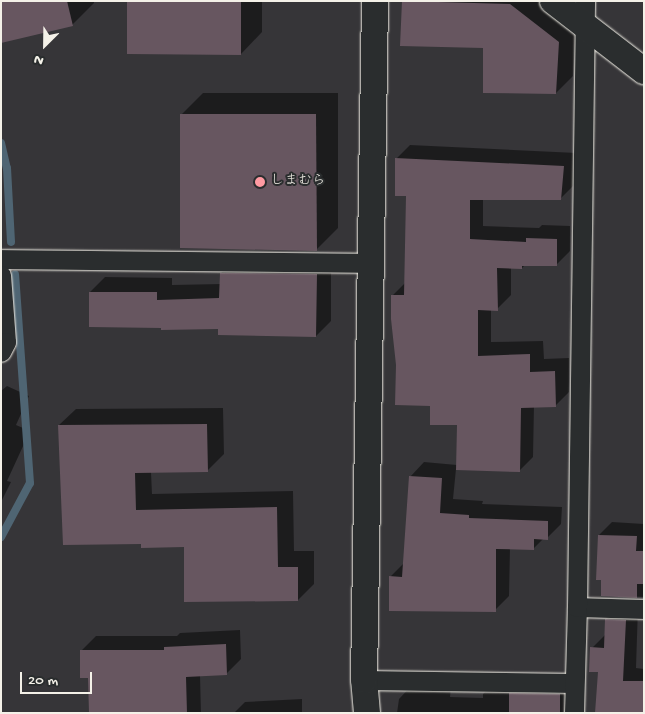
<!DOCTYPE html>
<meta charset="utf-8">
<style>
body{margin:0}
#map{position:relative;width:645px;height:714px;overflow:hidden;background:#363538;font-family:"Gochi Hand","Klee One",sans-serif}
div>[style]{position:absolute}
.shadow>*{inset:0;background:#0007}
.stream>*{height:8px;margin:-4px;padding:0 4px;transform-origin:4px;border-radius:4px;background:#4f6573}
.building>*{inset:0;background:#675660}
.roads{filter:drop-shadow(0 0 1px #f4f1e8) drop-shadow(0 0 1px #f4f1e8)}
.street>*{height:19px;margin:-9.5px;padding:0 9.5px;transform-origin:9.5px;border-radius:9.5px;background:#2a2d2e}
.secondary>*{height:26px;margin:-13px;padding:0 13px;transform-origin:13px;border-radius:13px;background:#2a2d2e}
.dots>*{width:14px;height:14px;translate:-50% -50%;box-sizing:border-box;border:2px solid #2a2d2e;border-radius:50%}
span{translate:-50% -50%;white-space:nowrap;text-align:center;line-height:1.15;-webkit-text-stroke:4px #2a2d2e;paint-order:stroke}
.poi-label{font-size:14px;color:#f4f1e8}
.left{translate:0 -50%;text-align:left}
.frame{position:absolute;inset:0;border:2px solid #f4f1e8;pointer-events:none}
.north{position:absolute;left:20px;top:20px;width:50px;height:50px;-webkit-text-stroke:4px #2a2d2e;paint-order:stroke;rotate:203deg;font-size:14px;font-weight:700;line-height:20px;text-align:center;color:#f4f1e8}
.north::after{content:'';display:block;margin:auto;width:18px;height:22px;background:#f4f1e8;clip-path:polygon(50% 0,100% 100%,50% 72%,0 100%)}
.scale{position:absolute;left:20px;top:672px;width:72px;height:22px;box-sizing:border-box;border:2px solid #f4f1e8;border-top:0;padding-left:6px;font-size:15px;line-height:18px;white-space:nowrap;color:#f4f1e8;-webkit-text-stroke:4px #2a2d2e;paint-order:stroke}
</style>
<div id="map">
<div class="shadow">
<i style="clip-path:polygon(1px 1px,94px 1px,94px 3px,72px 25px)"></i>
<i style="clip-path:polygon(129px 1px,262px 1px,262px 32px,241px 54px)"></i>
<i style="clip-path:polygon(403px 1px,545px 1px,576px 25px,573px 76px,556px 93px,484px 47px)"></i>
<i style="clip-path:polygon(203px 93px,338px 93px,338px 228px,316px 250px,181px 115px)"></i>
<i style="clip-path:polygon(410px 145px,577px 153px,574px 185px,560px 199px,483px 199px,483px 226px,539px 228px,542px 225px,570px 226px,570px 251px,556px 265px,525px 265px,522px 268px,511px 268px,511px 295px,497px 309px,491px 309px,491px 342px,543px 341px,544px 359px,569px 358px,569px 392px,555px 406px,534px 406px,533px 457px,519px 471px,456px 469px,453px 499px,483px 501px,482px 504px,562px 507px,561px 524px,547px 538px,544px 538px,533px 549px,510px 548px,509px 596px,495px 610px,390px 577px,404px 563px,410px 477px,424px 462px,457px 465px,458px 424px,432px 405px,397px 365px,392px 296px,406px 282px,407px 195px,396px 159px)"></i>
<i style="clip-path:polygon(236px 258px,331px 259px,331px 321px,316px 336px,220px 328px,162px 327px,90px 292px,105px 277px,172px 278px,172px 285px,221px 284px,221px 273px)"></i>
<i style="clip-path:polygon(7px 386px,29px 396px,16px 425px,30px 431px,7px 481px,11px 482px,1px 502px,1px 391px)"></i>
<i style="clip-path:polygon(223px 408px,224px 454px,208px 470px,151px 472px,152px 494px,293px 491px,294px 551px,314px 551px,314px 584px,298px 600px,185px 546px,142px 543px,59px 425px,76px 409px)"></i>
<i style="clip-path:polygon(612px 522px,644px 524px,644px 597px,602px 595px,599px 535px)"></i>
<i style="clip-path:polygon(619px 607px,638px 607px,636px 668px,644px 669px,644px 713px,599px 671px,592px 648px,605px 635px,606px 620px)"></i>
<i style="clip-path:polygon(240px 630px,241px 659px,226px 674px,200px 675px,201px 713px,90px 713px,89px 677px,81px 651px,96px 636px,177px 636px,180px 633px)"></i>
<i style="clip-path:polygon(498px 679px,575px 679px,575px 713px,397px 713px,399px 699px,414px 683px,451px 687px,450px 697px,483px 698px,483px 694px)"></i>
<i style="clip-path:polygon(302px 699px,302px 713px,234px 713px,245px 702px)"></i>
</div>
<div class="stream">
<i style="left:1px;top:143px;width:26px;rotate:77deg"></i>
<i style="left:7px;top:168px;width:74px;rotate:86.9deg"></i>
<i style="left:1px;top:537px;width:61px;rotate:-61.8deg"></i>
<i style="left:30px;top:483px;width:209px;rotate:-94.1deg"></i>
</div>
<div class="building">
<i style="clip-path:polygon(1px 1px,67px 1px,73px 26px,1px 43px)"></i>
<i style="clip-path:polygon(127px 1px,241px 1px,241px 55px,127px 54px)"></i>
<i style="clip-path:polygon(402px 1px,510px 4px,559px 42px,556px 94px,483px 93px,483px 48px,400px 46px)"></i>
<i style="clip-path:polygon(180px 114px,316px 114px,317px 251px,180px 248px)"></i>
<i style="clip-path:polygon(395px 158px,564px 166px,561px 200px,470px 200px,470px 239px,526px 242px,526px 238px,557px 239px,557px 266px,522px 266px,522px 269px,497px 268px,498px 311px,478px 310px,478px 356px,530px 354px,530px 372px,555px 371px,556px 407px,521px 408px,520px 472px,456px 470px,457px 425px,430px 425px,430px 406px,395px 405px,396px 365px,391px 319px,391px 295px,404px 295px,406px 196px,395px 196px)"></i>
<i style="clip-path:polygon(220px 273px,317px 274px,316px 337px,218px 335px,218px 329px,161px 330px,161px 328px,89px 327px,89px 292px,157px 292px,157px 300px,219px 298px)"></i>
<i style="clip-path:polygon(207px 424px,208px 472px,135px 473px,136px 510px,277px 507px,278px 567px,298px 567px,298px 601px,184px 602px,184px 547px,141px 548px,141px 544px,63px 545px,58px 425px)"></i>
<i style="clip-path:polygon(409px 476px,442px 478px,440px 513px,469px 515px,469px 518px,548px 521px,548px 540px,534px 539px,534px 550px,496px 549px,496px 612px,389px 611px,389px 576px,402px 577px)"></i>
<i style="clip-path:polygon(598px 535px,637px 536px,636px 551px,644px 551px,644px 584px,637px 584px,637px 598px,601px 596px,601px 580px,596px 580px)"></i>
<i style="clip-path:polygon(605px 619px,626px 620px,623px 681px,644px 681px,644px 713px,595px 713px,598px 672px,589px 672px,590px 647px,604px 648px)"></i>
<i style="clip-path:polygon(226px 644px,227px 675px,186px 677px,187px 713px,89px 713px,88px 678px,80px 678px,80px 650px,164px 650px,164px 647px)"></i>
<i style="clip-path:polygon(509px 693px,560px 694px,560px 713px,509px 713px)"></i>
</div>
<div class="roads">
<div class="street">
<i style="left:1px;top:259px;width:370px;rotate:0.6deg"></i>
<i style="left:1px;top:275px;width:67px;rotate:85.7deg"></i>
<i style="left:6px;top:342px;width:11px;rotate:117deg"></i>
<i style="left:577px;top:607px;width:67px;rotate:1.7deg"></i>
<i style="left:364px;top:680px;width:210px;rotate:0.8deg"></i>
<i style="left:574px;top:713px;width:106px;rotate:-88.4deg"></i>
<i style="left:577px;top:607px;width:606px;rotate:-89.24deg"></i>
</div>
<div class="secondary">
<i style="left:553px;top:1px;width:115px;rotate:37.6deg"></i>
<i style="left:367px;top:713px;width:33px;rotate:-95deg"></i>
<i style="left:364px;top:680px;width:679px;rotate:-89.07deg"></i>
</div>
</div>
<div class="dots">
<i style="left:260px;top:182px;background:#ff9aa2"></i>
</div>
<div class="poi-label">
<span class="left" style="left:270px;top:182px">しまむら</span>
</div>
<div class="frame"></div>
<div class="north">N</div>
<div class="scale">20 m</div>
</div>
